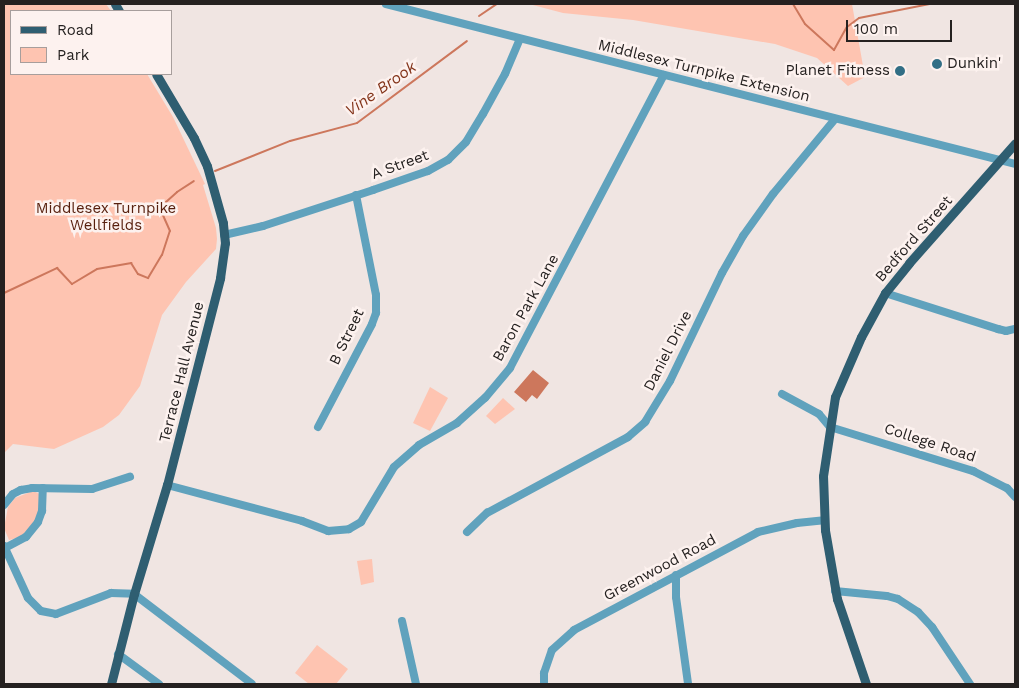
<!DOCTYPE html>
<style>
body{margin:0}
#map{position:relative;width:1019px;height:688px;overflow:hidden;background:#f0e5e2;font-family:"Work Sans",sans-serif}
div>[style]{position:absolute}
.green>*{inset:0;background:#fec4b1}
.water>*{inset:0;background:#cd775c}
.stream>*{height:2px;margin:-1px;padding:0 1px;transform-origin:1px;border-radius:1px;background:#cd775c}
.minor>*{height:8px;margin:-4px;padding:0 4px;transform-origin:4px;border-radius:4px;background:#60a2bd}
.major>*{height:9px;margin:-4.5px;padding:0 4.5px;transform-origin:4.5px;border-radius:4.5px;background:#2f5e71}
.dots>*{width:14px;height:14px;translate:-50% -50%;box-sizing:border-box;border:2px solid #fdf2ef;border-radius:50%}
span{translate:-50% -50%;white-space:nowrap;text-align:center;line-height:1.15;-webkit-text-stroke:5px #fdf2ef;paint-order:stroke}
.poi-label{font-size:15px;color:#252120}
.left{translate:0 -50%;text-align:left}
.right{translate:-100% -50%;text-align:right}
.street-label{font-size:15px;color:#252120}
.park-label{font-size:15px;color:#571f0d}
.water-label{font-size:16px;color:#83341a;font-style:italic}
.frame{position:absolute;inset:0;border:5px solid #252120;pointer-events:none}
.legend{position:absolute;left:10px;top:10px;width:162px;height:65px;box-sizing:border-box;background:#fdf2ef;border:1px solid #a79e9c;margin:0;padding:6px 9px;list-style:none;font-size:15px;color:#252120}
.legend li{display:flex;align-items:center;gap:10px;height:25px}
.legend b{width:25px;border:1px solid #a79e9c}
.scale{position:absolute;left:846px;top:20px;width:106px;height:22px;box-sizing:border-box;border:2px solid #252120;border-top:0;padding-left:6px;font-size:15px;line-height:18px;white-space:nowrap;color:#252120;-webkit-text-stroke:4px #fdf2ef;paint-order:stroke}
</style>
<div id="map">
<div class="green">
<i style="clip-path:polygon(4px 4px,106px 4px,111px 11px,11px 11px,11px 74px,147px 74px,173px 117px,205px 184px,203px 185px,216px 228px,217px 239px,216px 249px,186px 282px,162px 315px,140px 386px,119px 415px,103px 427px,54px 449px,13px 444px,4px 453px)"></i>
<i style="clip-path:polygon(529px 4px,852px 4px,865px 77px,848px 86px,817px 58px,775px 44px,633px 20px,563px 13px)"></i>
<i style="clip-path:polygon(430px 387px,448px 398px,430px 431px,413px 423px)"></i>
<i style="clip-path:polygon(503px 398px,515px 409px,495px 424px,486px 416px)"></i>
<i style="clip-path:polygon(33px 491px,40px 494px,40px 516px,25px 536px,9px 540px,4px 528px,8px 507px,15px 498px)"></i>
<i style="clip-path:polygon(372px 559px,374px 582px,361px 585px,357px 561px)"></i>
<i style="clip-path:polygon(317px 645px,348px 669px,336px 684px,309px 684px,295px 673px)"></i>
</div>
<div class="water">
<i style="clip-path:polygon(533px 370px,549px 383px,537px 399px,532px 395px,526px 402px,514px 392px)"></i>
</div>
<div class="stream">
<i style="left:793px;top:4px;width:23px;rotate:59deg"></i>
<i style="left:805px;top:24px;width:39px;rotate:42deg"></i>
<i style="left:834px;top:50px;width:26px;rotate:-61deg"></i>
<i style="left:847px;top:27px;width:15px;rotate:-37deg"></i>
<i style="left:859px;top:18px;width:72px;rotate:-11.2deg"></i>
<i style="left:479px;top:16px;width:22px;rotate:-34deg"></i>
<i style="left:215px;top:171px;width:81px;rotate:-21.8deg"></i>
<i style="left:290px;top:141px;width:69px;rotate:-15deg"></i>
<i style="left:357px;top:123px;width:137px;rotate:-36.7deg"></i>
<i style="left:4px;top:293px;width:59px;rotate:-25.3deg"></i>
<i style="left:57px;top:268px;width:22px;rotate:47deg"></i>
<i style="left:72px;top:284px;width:29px;rotate:-31deg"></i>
<i style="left:97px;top:269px;width:35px;rotate:-10deg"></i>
<i style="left:131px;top:263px;width:13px;rotate:58deg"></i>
<i style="left:138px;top:274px;width:11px;rotate:22deg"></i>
<i style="left:148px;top:278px;width:27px;rotate:-59deg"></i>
<i style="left:162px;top:255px;width:25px;rotate:-72deg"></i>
<i style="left:170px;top:231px;width:17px;rotate:-114deg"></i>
<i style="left:163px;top:215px;width:13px;rotate:-77deg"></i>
<i style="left:166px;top:202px;width:15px;rotate:-42deg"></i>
<i style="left:177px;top:192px;width:20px;rotate:-33deg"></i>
</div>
<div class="minor">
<i style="left:386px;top:4px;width:649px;rotate:14.27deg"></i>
<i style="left:224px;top:235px;width:40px;rotate:-13deg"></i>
<i style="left:263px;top:226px;width:116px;rotate:-18.1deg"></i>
<i style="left:373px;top:190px;width:58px;rotate:-19.1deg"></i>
<i style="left:428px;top:171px;width:23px;rotate:-29deg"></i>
<i style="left:448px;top:160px;width:25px;rotate:-45deg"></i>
<i style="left:466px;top:142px;width:33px;rotate:-59deg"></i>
<i style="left:483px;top:114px;width:46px;rotate:-61.2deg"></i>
<i style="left:505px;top:74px;width:38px;rotate:-67deg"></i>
<i style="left:885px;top:293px;width:119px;rotate:17.7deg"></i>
<i style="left:998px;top:329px;width:8px;rotate:14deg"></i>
<i style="left:1006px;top:331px;width:9px;rotate:-13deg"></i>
<i style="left:782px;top:394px;width:42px;rotate:28.4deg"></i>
<i style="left:819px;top:414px;width:17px;rotate:50deg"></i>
<i style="left:830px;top:427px;width:150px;rotate:17.1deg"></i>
<i style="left:973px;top:471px;width:38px;rotate:27deg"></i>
<i style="left:1007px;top:488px;width:12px;rotate:48deg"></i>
<i style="left:318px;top:427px;width:116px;rotate:-62.3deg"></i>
<i style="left:372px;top:324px;width:12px;rotate:-70deg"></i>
<i style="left:376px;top:313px;width:18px;rotate:-90deg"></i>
<i style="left:376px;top:295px;width:102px;rotate:-101.3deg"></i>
<i style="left:167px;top:485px;width:140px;rotate:14.9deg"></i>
<i style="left:302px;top:521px;width:28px;rotate:21deg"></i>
<i style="left:328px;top:531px;width:21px;rotate:-5deg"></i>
<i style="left:349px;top:529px;width:14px;rotate:-30deg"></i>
<i style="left:361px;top:522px;width:64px;rotate:-59deg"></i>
<i style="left:394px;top:467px;width:33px;rotate:-41deg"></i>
<i style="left:419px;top:445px;width:44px;rotate:-30.1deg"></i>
<i style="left:457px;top:423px;width:38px;rotate:-42deg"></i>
<i style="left:485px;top:398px;width:39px;rotate:-50deg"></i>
<i style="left:510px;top:368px;width:331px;rotate:-62.3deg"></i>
<i style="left:4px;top:505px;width:14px;rotate:-51deg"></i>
<i style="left:13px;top:494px;width:9px;rotate:-27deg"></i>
<i style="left:21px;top:490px;width:11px;rotate:-10deg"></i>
<i style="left:32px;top:488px;width:60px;rotate:1deg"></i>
<i style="left:92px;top:489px;width:40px;rotate:-18deg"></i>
<i style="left:467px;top:532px;width:28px;rotate:-44deg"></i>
<i style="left:487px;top:513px;width:160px;rotate:-28.3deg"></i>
<i style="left:628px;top:437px;width:23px;rotate:-41deg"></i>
<i style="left:645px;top:422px;width:48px;rotate:-58.6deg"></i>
<i style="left:670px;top:381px;width:120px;rotate:-64.3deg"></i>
<i style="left:722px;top:273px;width:43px;rotate:-60.4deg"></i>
<i style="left:743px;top:236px;width:52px;rotate:-54.5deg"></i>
<i style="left:773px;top:194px;width:97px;rotate:-50.4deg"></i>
<i style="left:4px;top:546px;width:57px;rotate:65.2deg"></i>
<i style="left:28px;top:598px;width:18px;rotate:45deg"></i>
<i style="left:41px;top:611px;width:15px;rotate:11deg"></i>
<i style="left:56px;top:614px;width:59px;rotate:-20.9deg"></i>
<i style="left:111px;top:593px;width:23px;rotate:2deg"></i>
<i style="left:134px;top:594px;width:148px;rotate:37.3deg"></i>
<i style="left:5px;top:548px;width:24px;rotate:-28deg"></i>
<i style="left:26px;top:537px;width:19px;rotate:-51deg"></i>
<i style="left:38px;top:522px;width:12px;rotate:-70deg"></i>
<i style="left:42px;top:511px;width:23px;rotate:-88deg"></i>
<i style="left:676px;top:575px;width:22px;rotate:90deg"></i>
<i style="left:676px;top:597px;width:88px;rotate:82.1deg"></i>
<i style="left:835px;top:591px;width:52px;rotate:5.5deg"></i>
<i style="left:887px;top:596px;width:11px;rotate:15deg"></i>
<i style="left:898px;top:599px;width:24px;rotate:33deg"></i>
<i style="left:918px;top:612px;width:21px;rotate:47deg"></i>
<i style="left:932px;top:627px;width:69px;rotate:56.3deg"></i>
<i style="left:402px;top:621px;width:65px;rotate:77.5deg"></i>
<i style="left:118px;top:654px;width:51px;rotate:36.2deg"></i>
<i style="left:544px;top:684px;width:11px;rotate:-90deg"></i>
<i style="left:544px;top:673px;width:24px;rotate:-71deg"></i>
<i style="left:552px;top:650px;width:30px;rotate:-42deg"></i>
<i style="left:574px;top:630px;width:208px;rotate:-28deg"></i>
<i style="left:758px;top:532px;width:40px;rotate:-13deg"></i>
<i style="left:797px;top:523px;width:27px;rotate:-6deg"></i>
</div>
<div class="major">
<i style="left:115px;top:4px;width:8px;rotate:60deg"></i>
<i style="left:111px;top:684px;width:93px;rotate:-75.7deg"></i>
<i style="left:134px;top:594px;width:114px;rotate:-73.2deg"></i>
<i style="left:167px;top:485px;width:214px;rotate:-75.6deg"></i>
<i style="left:220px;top:278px;width:35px;rotate:-82deg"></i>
<i style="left:225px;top:243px;width:20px;rotate:-96deg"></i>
<i style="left:223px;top:223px;width:59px;rotate:-105.7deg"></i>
<i style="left:207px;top:166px;width:31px;rotate:-115deg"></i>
<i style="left:194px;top:138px;width:74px;rotate:-120.7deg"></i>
<i style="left:866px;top:684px;width:90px;rotate:-108.8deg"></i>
<i style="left:837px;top:599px;width:70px;rotate:-99.9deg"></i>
<i style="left:825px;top:530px;width:54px;rotate:-92.1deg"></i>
<i style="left:823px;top:476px;width:80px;rotate:-81.4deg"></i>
<i style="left:835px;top:397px;width:65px;rotate:-66.6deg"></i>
<i style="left:861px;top:337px;width:50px;rotate:-61.4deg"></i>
<i style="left:885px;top:293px;width:38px;rotate:-51deg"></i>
<i style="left:909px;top:263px;width:160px;rotate:-48.5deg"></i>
</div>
<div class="dots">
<i style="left:937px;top:64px;background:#326e85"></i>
<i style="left:900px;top:71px;background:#326e85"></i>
</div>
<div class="poi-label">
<span class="left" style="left:947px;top:64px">Dunkin'</span>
<span class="right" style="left:890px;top:71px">Planet Fitness</span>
</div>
<div class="street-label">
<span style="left:704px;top:71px;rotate:14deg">Middlesex Turnpike Extension</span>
<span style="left:400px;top:165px;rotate:-20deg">A Street</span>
<span style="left:914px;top:239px;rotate:-49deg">Bedford Street</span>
<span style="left:526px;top:308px;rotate:-61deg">Baron Park Lane</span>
<span style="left:347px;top:337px;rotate:-64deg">B Street</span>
<span style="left:668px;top:351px;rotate:-63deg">Daniel Drive</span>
<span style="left:182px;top:372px;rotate:-76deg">Terrace Hall Avenue</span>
<span style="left:930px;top:443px;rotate:18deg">College Road</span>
<span style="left:660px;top:568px;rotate:-28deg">Greenwood Road</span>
</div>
<div class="park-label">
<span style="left:106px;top:217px">Middlesex Turnpike<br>Wellfields</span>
</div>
<div class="water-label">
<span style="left:381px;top:89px;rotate:-35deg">Vine Brook</span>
</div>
<div class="frame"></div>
<ul class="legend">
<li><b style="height:6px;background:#2f5e71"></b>Road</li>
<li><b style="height:14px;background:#fec4b1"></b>Park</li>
</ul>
<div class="scale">100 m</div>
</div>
